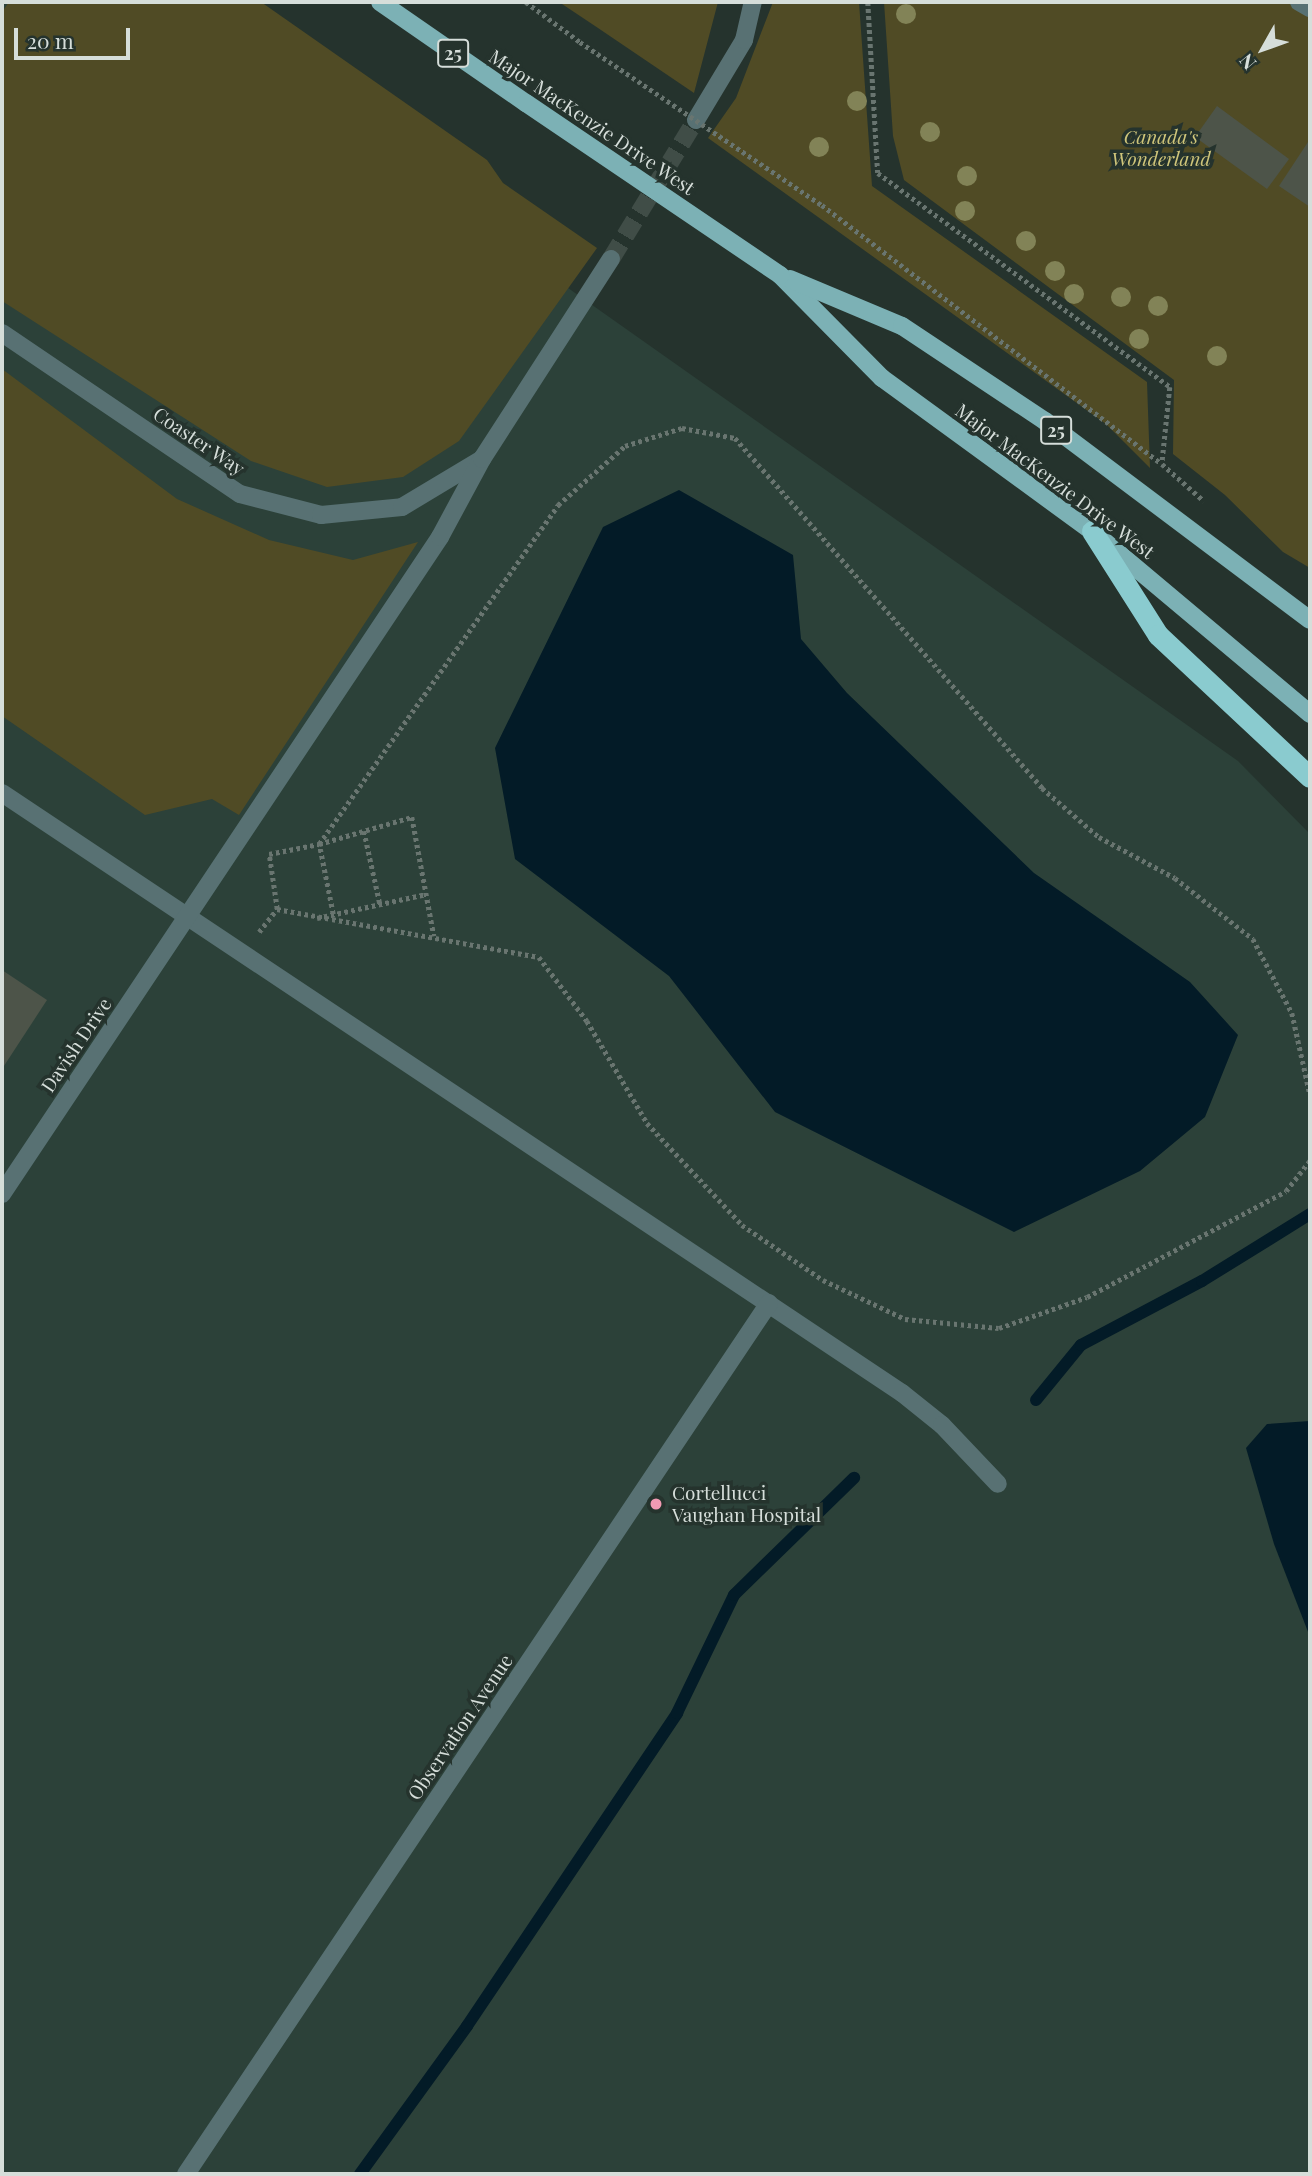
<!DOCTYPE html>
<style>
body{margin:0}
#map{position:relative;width:1312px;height:2176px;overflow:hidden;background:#25332d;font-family:"Playfair Display",serif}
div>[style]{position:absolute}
.built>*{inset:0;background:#2c4139}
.green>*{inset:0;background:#504b25}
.water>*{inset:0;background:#031b27}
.stream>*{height:12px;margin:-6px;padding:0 6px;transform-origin:6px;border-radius:6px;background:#031b27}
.building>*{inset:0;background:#4d5449}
.minor-tunnel>*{height:18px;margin-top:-9px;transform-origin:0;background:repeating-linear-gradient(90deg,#404d47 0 18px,transparent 0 27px)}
.path>*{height:4.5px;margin-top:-2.25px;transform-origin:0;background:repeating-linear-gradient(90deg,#697570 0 3.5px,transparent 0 7px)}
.minor>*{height:18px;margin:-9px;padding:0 9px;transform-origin:9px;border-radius:9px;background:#587173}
.major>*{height:18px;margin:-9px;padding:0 9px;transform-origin:9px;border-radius:9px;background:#7cb1b5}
.highway>*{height:21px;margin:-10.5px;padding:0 10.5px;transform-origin:10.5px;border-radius:10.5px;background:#8acbcf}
.path-bridge>*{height:4.5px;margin-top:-2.25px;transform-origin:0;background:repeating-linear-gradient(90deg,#697570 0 3.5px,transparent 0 7px)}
.major-bridge>*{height:18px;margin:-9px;padding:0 9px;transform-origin:9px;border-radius:9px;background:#7cb1b5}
.trees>*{width:20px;height:20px;margin:-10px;border-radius:50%;background:#828357}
.dots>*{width:19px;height:19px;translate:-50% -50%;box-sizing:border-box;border:4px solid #25332d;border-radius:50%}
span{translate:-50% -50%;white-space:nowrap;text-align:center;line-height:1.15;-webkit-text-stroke:7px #25332d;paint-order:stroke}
.shield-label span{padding:2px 5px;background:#25332d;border:2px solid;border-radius:5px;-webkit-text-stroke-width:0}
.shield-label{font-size:18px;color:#d6deda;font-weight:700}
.street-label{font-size:19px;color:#d6deda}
.park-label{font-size:19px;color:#cfc57a;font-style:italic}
.poi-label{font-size:19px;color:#d6deda}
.left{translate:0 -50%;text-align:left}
.frame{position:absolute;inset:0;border:4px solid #d6deda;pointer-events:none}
.north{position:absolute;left:1228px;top:14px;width:70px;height:70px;-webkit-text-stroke:5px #25332d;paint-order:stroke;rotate:230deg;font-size:19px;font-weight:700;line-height:28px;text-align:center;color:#d6deda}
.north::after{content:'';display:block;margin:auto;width:24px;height:32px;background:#d6deda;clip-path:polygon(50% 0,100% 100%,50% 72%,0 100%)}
.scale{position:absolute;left:14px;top:28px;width:116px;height:32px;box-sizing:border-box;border:4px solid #d6deda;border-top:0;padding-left:9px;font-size:21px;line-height:24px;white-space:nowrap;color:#d6deda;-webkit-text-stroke:5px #25332d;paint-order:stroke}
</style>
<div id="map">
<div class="built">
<i style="clip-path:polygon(2px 2px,163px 2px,1238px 761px,1310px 834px,1310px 2174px,2px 2174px)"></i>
</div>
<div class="green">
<i style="clip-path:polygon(9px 2px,261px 2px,487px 160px,503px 183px,597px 248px,459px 441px,403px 477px,327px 487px,251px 461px,2px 301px,2px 12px)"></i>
<i style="clip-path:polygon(559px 2px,718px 2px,694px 93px,598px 28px)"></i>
<i style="clip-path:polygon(773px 2px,859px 2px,872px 186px,1147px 382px,1150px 468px,1106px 424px,708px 138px,736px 98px)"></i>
<i style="clip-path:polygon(884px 2px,1310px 2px,1310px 568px,1283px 552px,1225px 495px,1173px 454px,1174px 380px,904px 180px,893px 136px)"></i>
<i style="clip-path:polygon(2px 369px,177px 499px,269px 540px,353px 560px,418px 542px,239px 815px,212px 799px,145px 815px,2px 716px)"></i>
</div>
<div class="water">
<i style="clip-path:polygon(679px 490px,793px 555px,801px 639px,847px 693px,1034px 873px,1190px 982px,1238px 1035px,1205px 1117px,1140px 1171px,1014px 1232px,775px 1112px,669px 976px,515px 859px,495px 748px,603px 527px)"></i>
<i style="clip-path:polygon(1310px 1421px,1310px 1637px,1274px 1544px,1246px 1448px,1267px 1424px)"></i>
</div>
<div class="stream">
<i style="left:1036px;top:1400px;width:71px;rotate:-50.7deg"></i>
<i style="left:1081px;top:1345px;width:137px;rotate:-27.9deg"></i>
<i style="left:1202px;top:1281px;width:127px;rotate:-31.8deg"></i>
<i style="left:360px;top:2174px;width:183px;rotate:-54.1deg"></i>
<i style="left:467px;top:2026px;width:377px;rotate:-56.1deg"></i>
<i style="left:677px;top:1713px;width:131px;rotate:-64.2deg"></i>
<i style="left:734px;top:1595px;width:168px;rotate:-44.3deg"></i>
</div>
<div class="building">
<i style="clip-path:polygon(1217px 106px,1289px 159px,1267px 189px,1195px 137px)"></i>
<i style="clip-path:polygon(1310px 139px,1310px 207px,1279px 186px)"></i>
<i style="clip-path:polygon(2px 970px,47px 1000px,2px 1069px)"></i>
</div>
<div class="minor-tunnel">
<i style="left:611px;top:259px;width:163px;rotate:-58.6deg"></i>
</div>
<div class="path">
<i style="left:526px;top:2px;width:67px;rotate:36.5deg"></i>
<i style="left:868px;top:2px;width:171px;rotate:86.7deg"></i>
<i style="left:878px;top:173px;width:362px;rotate:36.2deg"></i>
<i style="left:1170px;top:387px;width:77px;rotate:95.9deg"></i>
<i style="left:1162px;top:464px;width:56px;rotate:41.4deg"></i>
<i style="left:822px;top:205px;width:427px;rotate:37.3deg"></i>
<i style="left:364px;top:831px;width:75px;rotate:77.6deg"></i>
<i style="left:277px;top:909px;width:56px;rotate:-98.3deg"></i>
<i style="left:269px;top:854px;width:51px;rotate:-11.3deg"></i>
<i style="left:319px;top:844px;width:415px;rotate:-54.8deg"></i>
<i style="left:558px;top:505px;width:89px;rotate:-41.4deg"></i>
<i style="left:625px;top:446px;width:60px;rotate:-17.5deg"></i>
<i style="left:682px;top:428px;width:54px;rotate:10.7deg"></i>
<i style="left:735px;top:438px;width:466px;rotate:48.7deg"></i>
<i style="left:1042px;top:788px;width:75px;rotate:40.7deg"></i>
<i style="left:1099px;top:837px;width:86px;rotate:28.3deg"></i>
<i style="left:1175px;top:878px;width:99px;rotate:38deg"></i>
<i style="left:1253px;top:939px;width:84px;rotate:62.2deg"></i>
<i style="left:1292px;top:1013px;width:83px;rotate:77.5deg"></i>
<i style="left:277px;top:909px;width:266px;rotate:10.4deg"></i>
<i style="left:539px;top:957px;width:80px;rotate:53.1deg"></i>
<i style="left:587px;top:1021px;width:118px;rotate:59.5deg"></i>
<i style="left:647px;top:1123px;width:139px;rotate:47deg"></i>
<i style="left:742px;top:1225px;width:98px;rotate:34.2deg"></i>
<i style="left:823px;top:1280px;width:91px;rotate:25.4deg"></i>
<i style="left:905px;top:1319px;width:94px;rotate:5.5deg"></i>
<i style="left:999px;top:1328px;width:93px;rotate:-19.4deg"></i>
<i style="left:1087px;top:1297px;width:225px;rotate:-28deg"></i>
<i style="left:1286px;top:1191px;width:39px;rotate:-52deg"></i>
<i style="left:333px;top:914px;width:71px;rotate:-101.3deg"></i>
<i style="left:319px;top:844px;width:97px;rotate:-16.2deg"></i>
<i style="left:412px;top:817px;width:121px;rotate:79.5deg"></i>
<i style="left:317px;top:918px;width:112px;rotate:-12.4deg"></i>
<i style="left:259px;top:932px;width:29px;rotate:-52deg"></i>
</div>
<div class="minor">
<i style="left:1299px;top:2px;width:13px;rotate:29deg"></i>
<i style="left:696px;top:120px;width:93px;rotate:-59deg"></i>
<i style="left:744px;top:40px;width:39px;rotate:-77deg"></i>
<i style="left:2px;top:333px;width:287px;rotate:34.1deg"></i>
<i style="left:240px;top:494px;width:84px;rotate:14.5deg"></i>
<i style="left:321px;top:515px;width:81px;rotate:-5.6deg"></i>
<i style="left:402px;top:507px;width:93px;rotate:-31deg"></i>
<i style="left:2px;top:793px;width:1082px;rotate:33.69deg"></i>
<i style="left:902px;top:1393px;width:51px;rotate:38.7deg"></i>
<i style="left:942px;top:1425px;width:81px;rotate:46.5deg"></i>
<i style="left:2px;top:1194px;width:790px;rotate:-56.31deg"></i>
<i style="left:440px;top:537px;width:89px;rotate:-61.7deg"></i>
<i style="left:482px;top:459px;width:238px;rotate:-57.2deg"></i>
<i style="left:186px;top:2174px;width:1048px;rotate:-56.2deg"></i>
</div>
<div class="major">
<i style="left:380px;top:2px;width:178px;rotate:34.7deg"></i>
<i style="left:780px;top:275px;width:145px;rotate:45.3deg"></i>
<i style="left:882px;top:378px;width:260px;rotate:36.1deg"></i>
<i style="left:1092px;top:531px;width:285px;rotate:40deg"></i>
<i style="left:790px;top:279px;width:121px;rotate:22.8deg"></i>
<i style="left:902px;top:326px;width:172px;rotate:33.6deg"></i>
<i style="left:1045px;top:421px;width:331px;rotate:36.9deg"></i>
</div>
<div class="highway">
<i style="left:1092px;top:531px;width:123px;rotate:57.6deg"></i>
<i style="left:1158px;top:635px;width:208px;rotate:43.1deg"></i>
</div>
<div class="path-bridge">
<i style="left:580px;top:42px;width:292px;rotate:34deg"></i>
</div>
<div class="major-bridge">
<i style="left:526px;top:103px;width:307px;rotate:34.1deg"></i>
</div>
<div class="trees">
<i style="left:906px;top:14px"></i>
<i style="left:857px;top:101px"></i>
<i style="left:930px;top:132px"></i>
<i style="left:819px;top:147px"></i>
<i style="left:967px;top:176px"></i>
<i style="left:965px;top:211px"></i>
<i style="left:1026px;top:241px"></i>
<i style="left:1055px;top:271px"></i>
<i style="left:1074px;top:294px"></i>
<i style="left:1121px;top:297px"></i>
<i style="left:1158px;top:306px"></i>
<i style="left:1139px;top:339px"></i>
<i style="left:1217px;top:356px"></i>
</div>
<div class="dots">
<i style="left:656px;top:1504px;background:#f19ab3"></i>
</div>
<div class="shield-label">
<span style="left:453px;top:53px">25</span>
<span style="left:1056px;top:430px">25</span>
</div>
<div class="street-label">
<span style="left:592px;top:122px;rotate:34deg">Major MacKenzie Drive West</span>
<span style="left:199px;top:441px;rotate:34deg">Coaster Way</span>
<span style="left:1055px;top:481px;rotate:37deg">Major MacKenzie Drive West</span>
<span style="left:76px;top:1045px;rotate:-56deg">Davish Drive</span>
<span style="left:460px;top:1727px;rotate:-56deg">Observation Avenue</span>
</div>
<div class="park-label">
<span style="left:1161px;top:148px">Canada's<br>Wonderland</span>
</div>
<div class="poi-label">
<span class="left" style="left:672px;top:1504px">Cortellucci<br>Vaughan Hospital</span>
</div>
<div class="frame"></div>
<div class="north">N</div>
<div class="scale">20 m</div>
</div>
